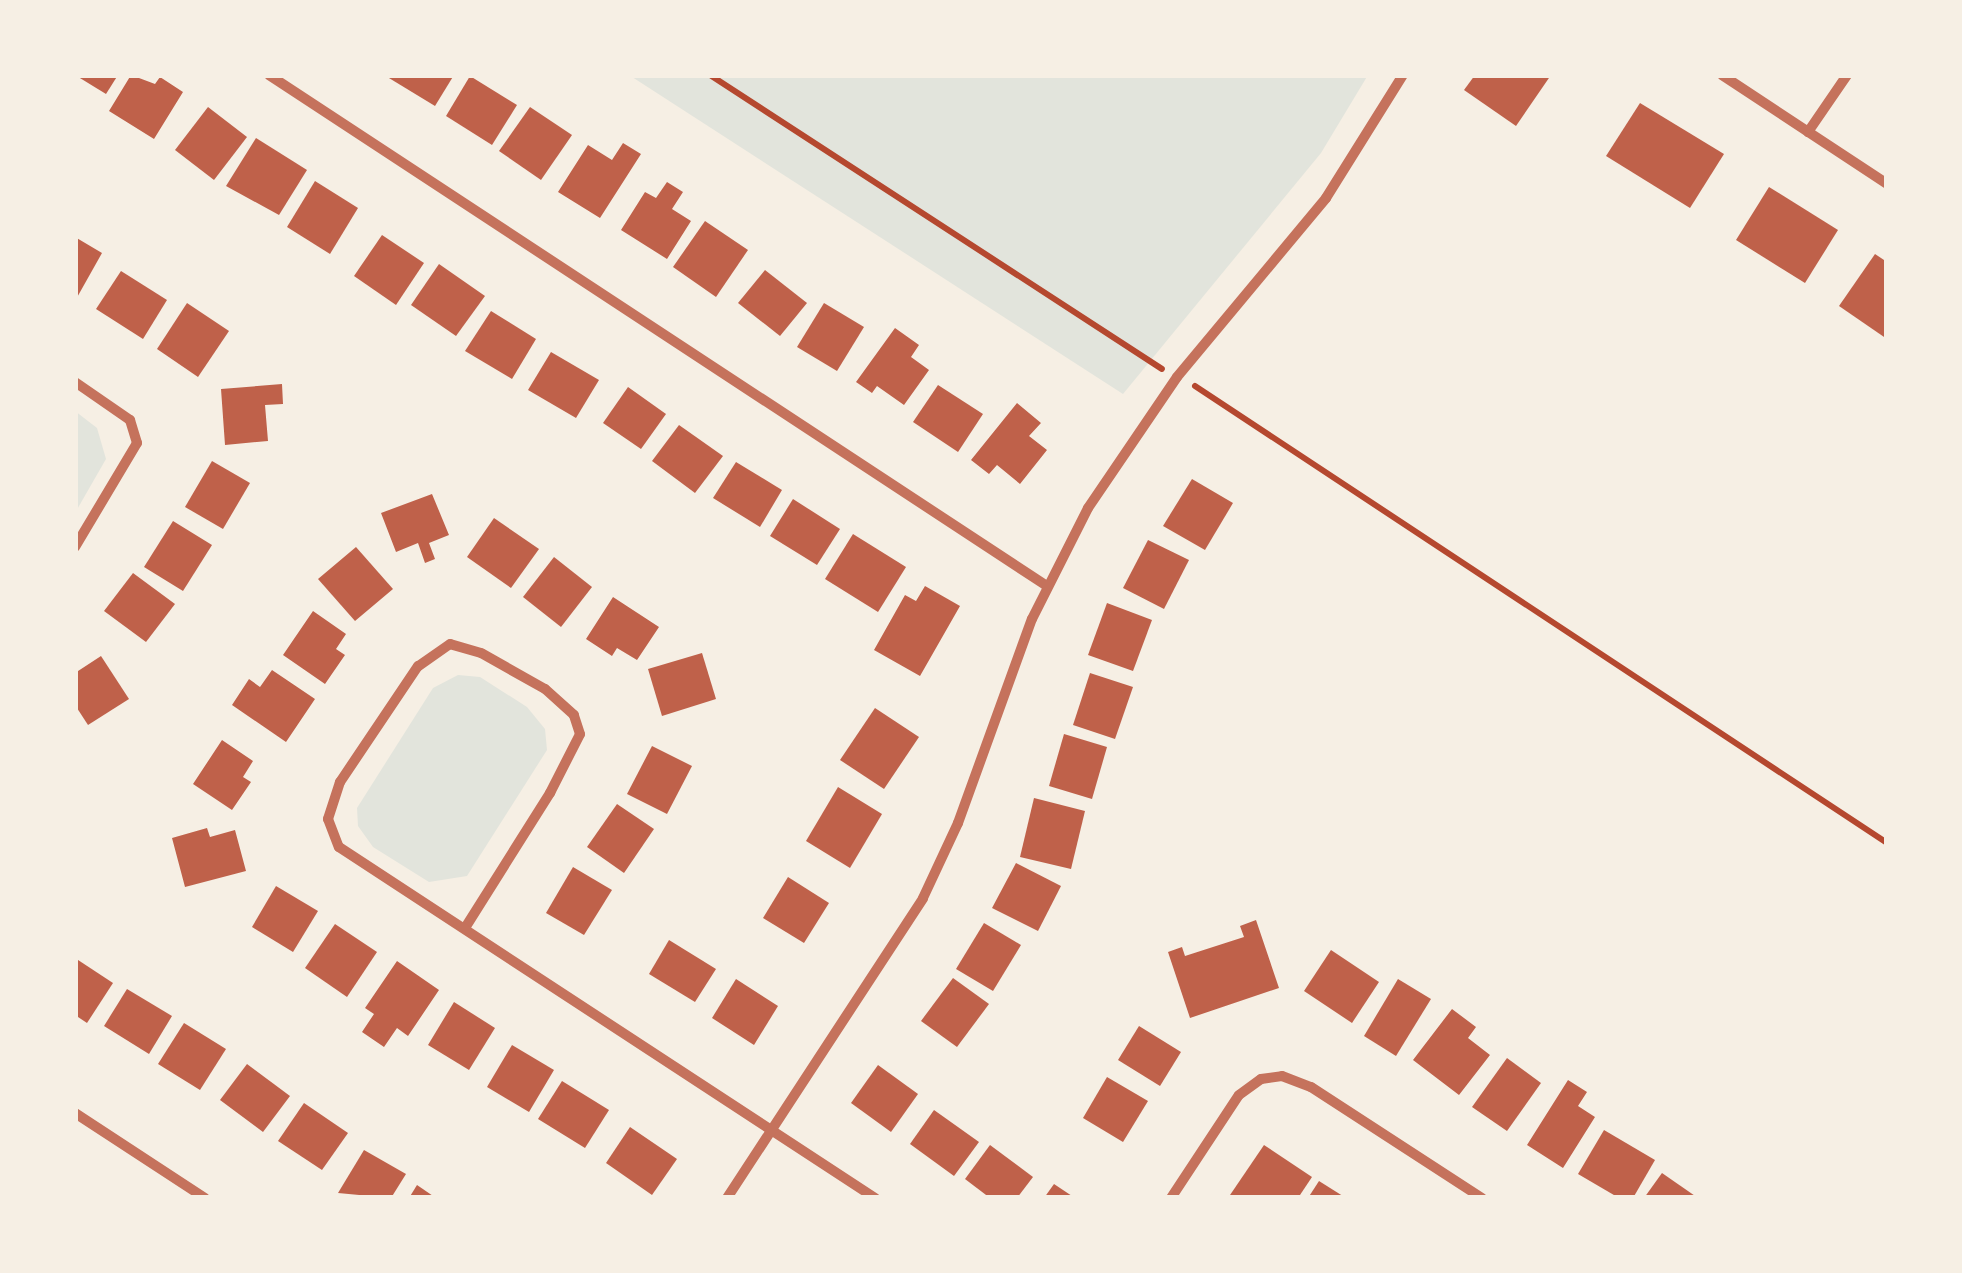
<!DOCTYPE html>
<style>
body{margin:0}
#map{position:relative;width:1962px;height:1273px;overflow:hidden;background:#f6efe4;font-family:"IBM Plex Sans",sans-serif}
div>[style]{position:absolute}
.green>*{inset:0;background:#e2e4dc}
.building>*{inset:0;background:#bf614a}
.path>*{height:6px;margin:-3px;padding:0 3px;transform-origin:3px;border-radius:3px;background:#b5482f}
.minor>*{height:10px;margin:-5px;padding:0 5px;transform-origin:5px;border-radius:5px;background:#c5725c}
span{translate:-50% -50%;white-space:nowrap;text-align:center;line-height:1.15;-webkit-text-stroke:8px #f6efe4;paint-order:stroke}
.frame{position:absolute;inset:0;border:78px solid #f6efe4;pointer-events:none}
</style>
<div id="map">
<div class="green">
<i style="clip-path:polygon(629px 75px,1368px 75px,1321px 153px,1123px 394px)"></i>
<i style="clip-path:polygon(75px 411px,97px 428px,106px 459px,75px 513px)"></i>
<i style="clip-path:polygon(458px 675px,480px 677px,527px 707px,545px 729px,547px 750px,467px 876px,429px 882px,373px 847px,358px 826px,357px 808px,433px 688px)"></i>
</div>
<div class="building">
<i style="clip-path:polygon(75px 75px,118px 75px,106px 94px)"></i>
<i style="clip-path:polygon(131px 75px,155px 84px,160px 77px,183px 92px,154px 139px,109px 111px)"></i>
<i style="clip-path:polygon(384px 75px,454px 75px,435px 106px)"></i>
<i style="clip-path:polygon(1475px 75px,1551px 75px,1516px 126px,1464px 90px)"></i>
<i style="clip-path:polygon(470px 76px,517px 105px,492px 145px,446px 116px)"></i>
<i style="clip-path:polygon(1640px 103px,1724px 154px,1690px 208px,1606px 156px)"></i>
<i style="clip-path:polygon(208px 107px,247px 137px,214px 180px,175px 150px)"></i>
<i style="clip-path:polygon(530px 107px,572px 135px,541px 180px,499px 151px)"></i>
<i style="clip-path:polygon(256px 138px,307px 170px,279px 215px,226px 186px)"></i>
<i style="clip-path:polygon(623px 143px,641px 154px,600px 218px,558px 192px,588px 145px,612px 160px)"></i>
<i style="clip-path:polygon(315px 181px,358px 208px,330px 254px,287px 227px)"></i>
<i style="clip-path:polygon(667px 182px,683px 192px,672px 209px,691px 221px,667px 259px,621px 230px,645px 192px,656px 198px)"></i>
<i style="clip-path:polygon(1769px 187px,1838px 230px,1805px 283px,1736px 240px)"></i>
<i style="clip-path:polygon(705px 221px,748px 250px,716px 297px,673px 267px)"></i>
<i style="clip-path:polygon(382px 235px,424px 263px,396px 305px,354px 276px)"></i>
<i style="clip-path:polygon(75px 237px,102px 253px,75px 301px)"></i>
<i style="clip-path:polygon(1875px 254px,1887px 262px,1887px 339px,1839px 306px)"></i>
<i style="clip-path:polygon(439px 264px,485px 296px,456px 336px,411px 305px)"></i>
<i style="clip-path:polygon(765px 270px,807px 303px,780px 336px,738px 303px)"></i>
<i style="clip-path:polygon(121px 271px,167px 300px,143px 339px,96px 309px)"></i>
<i style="clip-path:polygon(187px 303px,229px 331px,198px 377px,157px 349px)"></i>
<i style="clip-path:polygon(824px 303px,864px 327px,837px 371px,797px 347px)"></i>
<i style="clip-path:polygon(491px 311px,536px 339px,512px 379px,465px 351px)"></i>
<i style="clip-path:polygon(895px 328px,919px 345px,911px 357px,929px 370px,904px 405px,877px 386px,872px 393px,856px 382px)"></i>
<i style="clip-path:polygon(551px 352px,599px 380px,576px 418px,528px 390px)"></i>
<i style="clip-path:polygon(282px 384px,283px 404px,265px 405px,268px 441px,225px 445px,221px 389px)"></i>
<i style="clip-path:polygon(938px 385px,983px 414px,958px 452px,913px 422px)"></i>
<i style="clip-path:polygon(628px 387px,666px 414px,641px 449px,603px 423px)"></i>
<i style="clip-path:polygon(1017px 403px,1041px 423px,1029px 436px,1047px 450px,1020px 484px,997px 465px,989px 474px,971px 460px)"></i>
<i style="clip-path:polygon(679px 425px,723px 456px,695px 493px,652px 461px)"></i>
<i style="clip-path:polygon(212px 461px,250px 483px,223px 529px,185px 507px)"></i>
<i style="clip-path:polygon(736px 462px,782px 490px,760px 527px,713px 498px)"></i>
<i style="clip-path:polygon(1192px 479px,1233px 503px,1205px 550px,1163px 526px)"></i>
<i style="clip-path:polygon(432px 494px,449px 535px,429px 543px,435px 559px,425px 563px,418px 543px,396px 552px,381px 513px)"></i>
<i style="clip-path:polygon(793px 499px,840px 529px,817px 565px,770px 536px)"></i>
<i style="clip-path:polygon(494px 518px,539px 549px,511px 588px,467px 557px)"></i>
<i style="clip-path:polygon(173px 521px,212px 545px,183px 591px,144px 567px)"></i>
<i style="clip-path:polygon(853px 534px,906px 567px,878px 612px,825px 579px)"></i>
<i style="clip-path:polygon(1148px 540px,1189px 560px,1164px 609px,1123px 588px)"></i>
<i style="clip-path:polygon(356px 547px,393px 589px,355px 621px,318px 579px)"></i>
<i style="clip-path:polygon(554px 557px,592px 587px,561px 627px,523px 597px)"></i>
<i style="clip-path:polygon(133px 573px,175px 604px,146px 642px,104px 611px)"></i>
<i style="clip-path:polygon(925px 586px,960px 606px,920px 676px,874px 650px,905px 595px,916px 601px)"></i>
<i style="clip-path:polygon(613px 597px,659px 627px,637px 660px,617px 648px,612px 656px,586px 639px)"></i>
<i style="clip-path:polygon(1107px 603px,1152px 620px,1133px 671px,1088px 655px)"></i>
<i style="clip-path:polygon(313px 611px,346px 634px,336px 649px,345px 655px,325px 684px,283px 655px)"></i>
<i style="clip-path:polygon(702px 653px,716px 699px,662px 716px,648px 669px)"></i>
<i style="clip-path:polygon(101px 656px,129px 699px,88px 725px,75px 705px,75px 673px)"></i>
<i style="clip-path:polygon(272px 670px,315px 699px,286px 742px,232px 705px,249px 679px,260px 687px)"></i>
<i style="clip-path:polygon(1090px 673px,1133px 687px,1115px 739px,1073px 725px)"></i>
<i style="clip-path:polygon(875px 708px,919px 737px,884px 789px,840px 760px)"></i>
<i style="clip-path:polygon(1064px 734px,1107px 747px,1092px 799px,1049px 786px)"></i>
<i style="clip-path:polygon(222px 740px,253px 761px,243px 777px,251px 782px,232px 810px,193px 784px)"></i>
<i style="clip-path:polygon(652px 746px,692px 766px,667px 814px,627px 794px)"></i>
<i style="clip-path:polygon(838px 787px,882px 814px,850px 868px,806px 841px)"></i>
<i style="clip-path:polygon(1034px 798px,1085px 811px,1071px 869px,1020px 857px)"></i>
<i style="clip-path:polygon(617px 804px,654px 829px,624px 873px,587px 847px)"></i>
<i style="clip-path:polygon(207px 828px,210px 837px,235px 830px,246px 871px,185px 887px,172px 838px)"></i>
<i style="clip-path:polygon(1016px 863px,1061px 886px,1038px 931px,992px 908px)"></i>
<i style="clip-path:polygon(573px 867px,612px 890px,584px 935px,546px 913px)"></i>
<i style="clip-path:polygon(788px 877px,829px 903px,804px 943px,763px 918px)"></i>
<i style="clip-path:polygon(276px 886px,318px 911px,293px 952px,252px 927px)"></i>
<i style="clip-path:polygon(1256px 920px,1279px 988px,1190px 1018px,1168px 952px,1182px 947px,1185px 956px,1244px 937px,1240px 926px)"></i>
<i style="clip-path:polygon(984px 923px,1021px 945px,993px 991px,956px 969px)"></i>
<i style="clip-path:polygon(335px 924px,377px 952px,347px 997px,305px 968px)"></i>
<i style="clip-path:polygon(669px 940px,716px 969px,695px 1002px,649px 974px)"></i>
<i style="clip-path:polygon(1331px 950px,1379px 982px,1352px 1023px,1304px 991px)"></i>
<i style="clip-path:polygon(75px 958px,113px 983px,87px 1023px,75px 1015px)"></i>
<i style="clip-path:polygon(397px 961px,439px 990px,408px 1036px,397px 1028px,384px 1047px,362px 1032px,374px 1014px,365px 1008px)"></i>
<i style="clip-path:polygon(953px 978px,989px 1004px,957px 1047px,921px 1021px)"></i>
<i style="clip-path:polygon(736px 979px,778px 1006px,754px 1045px,712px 1018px)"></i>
<i style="clip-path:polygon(1398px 979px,1431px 999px,1396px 1056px,1364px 1036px)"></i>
<i style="clip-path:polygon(127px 989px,172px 1016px,149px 1054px,104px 1026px)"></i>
<i style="clip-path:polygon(454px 1002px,495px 1028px,469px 1070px,428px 1045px)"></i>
<i style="clip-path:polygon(1452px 1009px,1476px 1027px,1468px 1038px,1490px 1055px,1459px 1095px,1413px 1060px)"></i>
<i style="clip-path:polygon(184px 1023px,226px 1049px,200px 1090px,158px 1064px)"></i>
<i style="clip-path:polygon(1139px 1026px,1181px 1052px,1160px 1086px,1118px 1060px)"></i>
<i style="clip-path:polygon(512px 1045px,554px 1070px,529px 1112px,487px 1087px)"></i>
<i style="clip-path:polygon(1507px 1058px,1541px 1083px,1507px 1131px,1472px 1107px)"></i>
<i style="clip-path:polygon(247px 1064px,290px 1096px,263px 1132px,220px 1100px)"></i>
<i style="clip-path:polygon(878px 1065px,918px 1094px,891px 1132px,851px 1103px)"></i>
<i style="clip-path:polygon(1107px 1077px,1148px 1101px,1123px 1142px,1083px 1118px)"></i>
<i style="clip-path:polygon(1568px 1080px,1587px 1092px,1578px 1106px,1595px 1117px,1563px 1168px,1527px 1145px)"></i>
<i style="clip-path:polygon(562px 1081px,609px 1110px,585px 1148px,538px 1119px)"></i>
<i style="clip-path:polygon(304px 1103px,348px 1133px,322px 1170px,278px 1141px)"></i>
<i style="clip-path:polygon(934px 1110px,979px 1142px,954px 1176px,910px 1144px)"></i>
<i style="clip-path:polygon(630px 1127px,677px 1159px,652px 1195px,606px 1163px)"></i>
<i style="clip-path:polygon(1604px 1130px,1655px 1160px,1633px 1198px,1619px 1198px,1578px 1174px)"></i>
<i style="clip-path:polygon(990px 1145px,1033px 1177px,1017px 1198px,990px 1198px,965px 1179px)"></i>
<i style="clip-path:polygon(1264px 1145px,1312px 1177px,1298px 1198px,1228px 1198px)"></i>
<i style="clip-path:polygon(364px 1150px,406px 1174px,391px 1198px,338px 1193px)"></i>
<i style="clip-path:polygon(1662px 1173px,1698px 1198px,1644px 1198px)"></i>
<i style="clip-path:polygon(1319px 1181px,1346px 1198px,1308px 1198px)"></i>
<i style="clip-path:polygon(1054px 1184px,1075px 1198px,1044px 1198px)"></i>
<i style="clip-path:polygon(417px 1185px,436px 1198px,409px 1198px)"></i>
</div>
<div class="path">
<i style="left:710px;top:75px;width:539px;rotate:33.04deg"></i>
<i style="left:1195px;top:386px;width:829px;rotate:33.44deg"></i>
</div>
<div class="minor">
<i style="left:269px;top:75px;width:931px;rotate:33.3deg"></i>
<i style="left:1722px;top:75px;width:198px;rotate:33.4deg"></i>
<i style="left:1808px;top:132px;width:69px;rotate:-55.6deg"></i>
<i style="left:75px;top:382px;width:67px;rotate:34.6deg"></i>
<i style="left:130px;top:420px;width:24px;rotate:73deg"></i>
<i style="left:137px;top:443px;width:121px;rotate:120.8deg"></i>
<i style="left:465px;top:928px;width:160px;rotate:-57.8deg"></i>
<i style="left:550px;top:793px;width:66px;rotate:-63deg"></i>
<i style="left:580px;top:734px;width:20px;rotate:-108deg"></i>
<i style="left:574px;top:715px;width:39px;rotate:-138deg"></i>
<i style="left:545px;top:689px;width:73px;rotate:-150.6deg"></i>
<i style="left:481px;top:653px;width:32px;rotate:-164deg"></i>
<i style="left:450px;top:644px;width:39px;rotate:145deg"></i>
<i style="left:418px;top:666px;width:140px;rotate:123.9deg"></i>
<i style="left:340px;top:782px;width:39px;rotate:108deg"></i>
<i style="left:328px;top:819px;width:30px;rotate:69deg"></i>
<i style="left:339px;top:847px;width:641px;rotate:33.22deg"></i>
<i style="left:75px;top:1113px;width:155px;rotate:33.2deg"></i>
<i style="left:727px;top:1198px;width:358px;rotate:-56.8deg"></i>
<i style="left:923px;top:898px;width:83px;rotate:-65deg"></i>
<i style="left:958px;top:823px;width:217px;rotate:-70.1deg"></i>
<i style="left:1032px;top:619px;width:124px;rotate:-63.2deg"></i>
<i style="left:1088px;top:508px;width:158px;rotate:-55.8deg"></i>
<i style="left:1177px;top:377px;width:233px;rotate:-50.2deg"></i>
<i style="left:1326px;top:198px;width:145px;rotate:-58deg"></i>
<i style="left:1171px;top:1198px;width:123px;rotate:-56.6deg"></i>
<i style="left:1239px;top:1095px;width:27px;rotate:-36deg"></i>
<i style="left:1261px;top:1079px;width:21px;rotate:-8deg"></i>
<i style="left:1282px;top:1076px;width:31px;rotate:21deg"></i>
<i style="left:1311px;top:1087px;width:204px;rotate:33deg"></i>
</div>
<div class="frame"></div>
</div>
